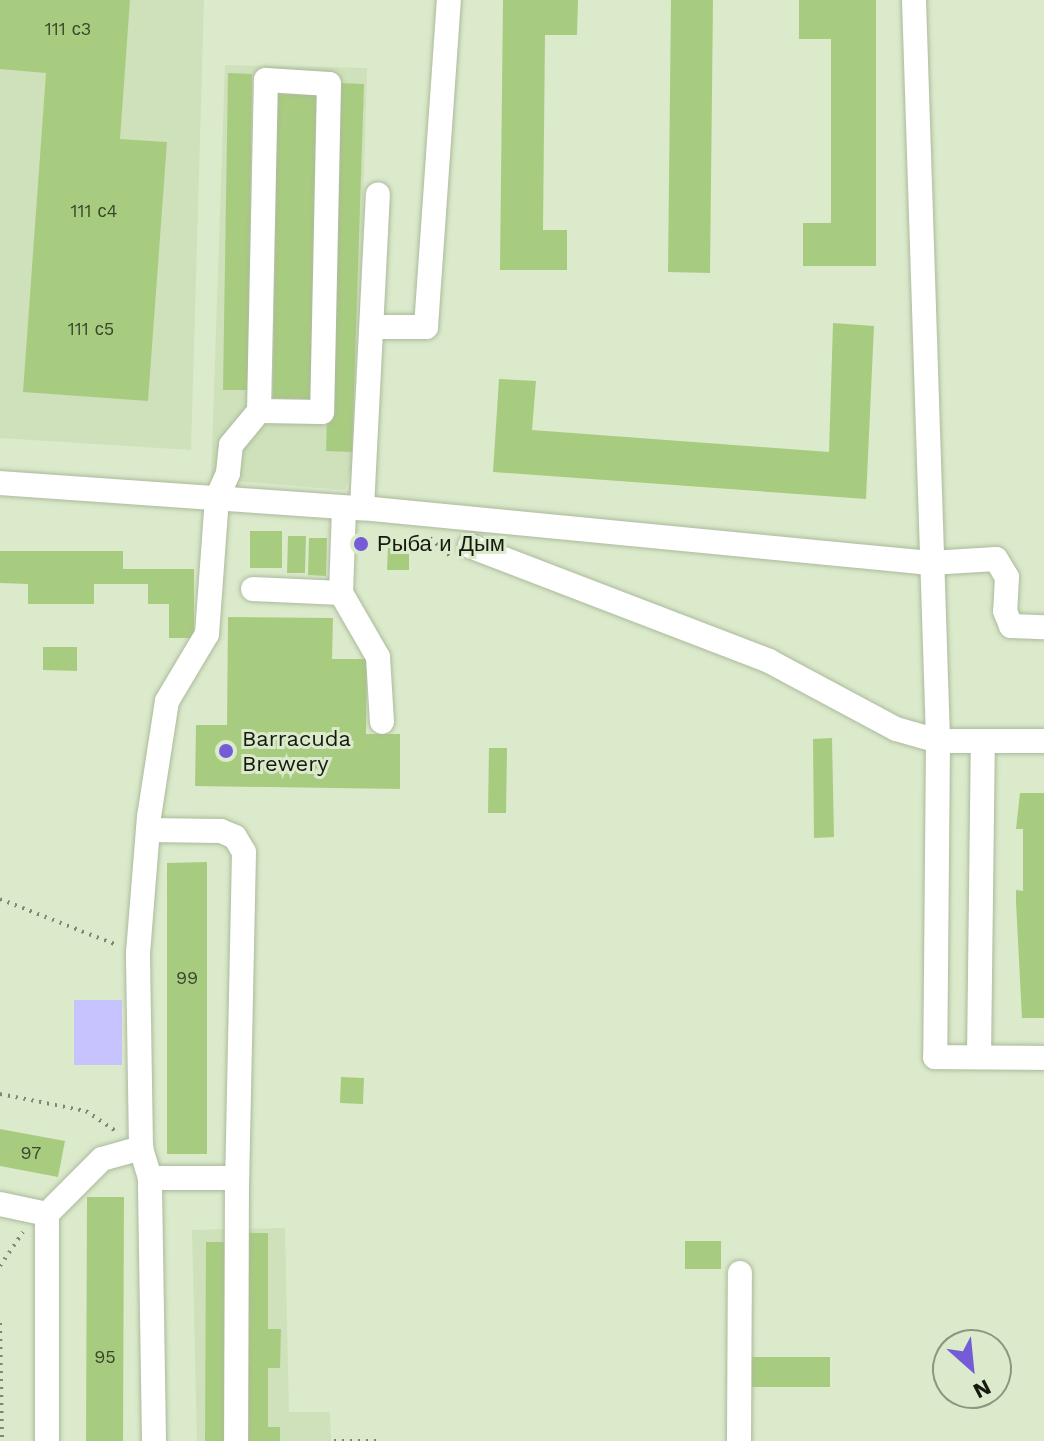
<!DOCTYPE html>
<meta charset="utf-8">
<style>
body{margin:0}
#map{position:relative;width:1044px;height:1441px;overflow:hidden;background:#dbeacb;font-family:"Work Sans",sans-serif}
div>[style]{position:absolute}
.built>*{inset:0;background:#cfe1bb}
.green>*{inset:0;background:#c7c3ff}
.building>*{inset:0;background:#a8cc7f}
.path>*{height:4px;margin-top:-2px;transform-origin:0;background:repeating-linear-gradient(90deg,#7d8771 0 2px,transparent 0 8px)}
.roads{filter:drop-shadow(0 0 2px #abba9c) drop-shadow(0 0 2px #abba9c)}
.minor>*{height:24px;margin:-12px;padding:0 12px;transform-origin:12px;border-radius:12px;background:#fff}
.dots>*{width:22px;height:22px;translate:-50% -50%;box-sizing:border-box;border:4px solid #dbeacb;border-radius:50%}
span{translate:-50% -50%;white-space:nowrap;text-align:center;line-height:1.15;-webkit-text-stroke:6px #dbeacb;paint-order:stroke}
.number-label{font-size:18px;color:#3a472c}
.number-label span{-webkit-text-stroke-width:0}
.poi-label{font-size:22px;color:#161b10}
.left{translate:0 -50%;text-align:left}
.north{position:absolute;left:932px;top:1329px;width:80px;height:80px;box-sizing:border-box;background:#dbeacb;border:2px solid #8c9780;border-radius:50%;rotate:153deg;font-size:22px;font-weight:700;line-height:32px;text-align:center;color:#161b10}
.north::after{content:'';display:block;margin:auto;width:28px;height:36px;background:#735cd6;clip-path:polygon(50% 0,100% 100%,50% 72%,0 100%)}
</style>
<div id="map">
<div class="built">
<i style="clip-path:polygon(0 0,204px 0,191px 450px,0 438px)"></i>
<i style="clip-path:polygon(225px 65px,367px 68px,356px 453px,345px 490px,211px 479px)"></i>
<i style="clip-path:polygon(285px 1228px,289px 1412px,330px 1412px,331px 1441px,197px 1441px,192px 1230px)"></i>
</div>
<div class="green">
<i style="clip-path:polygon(74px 1000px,122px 1000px,122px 1065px,74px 1065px)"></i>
</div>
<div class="building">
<i style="clip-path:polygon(0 0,130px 0,120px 139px,167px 142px,148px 401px,23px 392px,46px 73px,0 69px)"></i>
<i style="clip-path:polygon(503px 0,578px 0,577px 35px,545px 35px,543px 230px,567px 230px,567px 270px,500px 270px)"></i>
<i style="clip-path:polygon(671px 0,713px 0,710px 273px,668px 272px)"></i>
<i style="clip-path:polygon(799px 0,876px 0,876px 266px,803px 266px,803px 223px,831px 223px,831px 39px,799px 39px)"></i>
<i style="clip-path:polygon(228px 73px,252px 74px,248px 390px,223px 390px)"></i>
<i style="clip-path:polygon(337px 83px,364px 84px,352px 452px,326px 451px)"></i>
<i style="clip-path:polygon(277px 94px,316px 95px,312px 399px,273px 398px)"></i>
<i style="clip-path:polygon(833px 323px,874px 326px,866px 499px,493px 472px,499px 379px,536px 381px,532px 430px,829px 452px)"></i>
<i style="clip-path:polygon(250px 531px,282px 531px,282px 568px,250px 568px)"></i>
<i style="clip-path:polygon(288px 536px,306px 536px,305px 573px,287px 573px)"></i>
<i style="clip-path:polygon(309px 538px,327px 538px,326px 576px,308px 575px)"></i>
<i style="clip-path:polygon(388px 548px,409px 548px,409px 570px,387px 570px)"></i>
<i style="clip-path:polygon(0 551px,123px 551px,123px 569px,194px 569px,194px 638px,169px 638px,169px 604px,148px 604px,148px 584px,94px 584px,94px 604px,28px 604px,28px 584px,0 583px)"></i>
<i style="clip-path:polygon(228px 617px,333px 618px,332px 659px,367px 659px,366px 734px,400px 734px,400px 789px,195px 786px,196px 725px,227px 725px)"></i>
<i style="clip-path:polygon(43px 647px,77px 647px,77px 671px,43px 670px)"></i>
<i style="clip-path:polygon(832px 738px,834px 837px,814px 838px,813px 739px)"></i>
<i style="clip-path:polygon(489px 748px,507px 748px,506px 813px,488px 813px)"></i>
<i style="clip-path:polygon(1020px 793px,1044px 793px,1044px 1018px,1022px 1018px,1016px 902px,1016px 890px,1023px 891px,1023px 829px,1016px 829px)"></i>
<i style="clip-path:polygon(207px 862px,207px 1154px,167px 1154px,167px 863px)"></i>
<i style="clip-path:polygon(341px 1077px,364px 1078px,363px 1104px,340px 1103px)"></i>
<i style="clip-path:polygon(0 1129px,65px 1141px,58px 1177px,0 1166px)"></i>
<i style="clip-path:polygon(87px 1197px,124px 1197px,123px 1441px,86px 1441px)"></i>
<i style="clip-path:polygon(246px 1233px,268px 1233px,268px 1329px,281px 1329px,280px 1368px,268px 1368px,268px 1427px,280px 1427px,280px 1441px,246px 1441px)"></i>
<i style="clip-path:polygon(685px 1241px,721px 1241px,721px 1269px,685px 1269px)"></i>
<i style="clip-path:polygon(206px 1242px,226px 1242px,225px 1441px,205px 1441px)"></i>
<i style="clip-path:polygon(751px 1357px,830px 1357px,830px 1387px,751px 1387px)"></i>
</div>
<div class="path">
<i style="left:430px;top:538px;width:27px;rotate:42deg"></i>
<i style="left:0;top:899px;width:126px;rotate:21.5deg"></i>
<i style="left:0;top:1094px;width:88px;rotate:11.2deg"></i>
<i style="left:86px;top:1111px;width:36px;rotate:34deg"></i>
<i style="left:0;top:1266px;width:41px;rotate:-55.9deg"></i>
<i style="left:0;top:1323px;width:118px;rotate:89deg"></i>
<i style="left:334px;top:1441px;width:46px"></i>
</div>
<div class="roads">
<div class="minor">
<i style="left:914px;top:0;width:741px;rotate:88.14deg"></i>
<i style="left:938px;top:741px;width:316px;rotate:90.5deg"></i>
<i style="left:935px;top:1057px;width:109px;rotate:0.5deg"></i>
<i style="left:374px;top:327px;width:52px"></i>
<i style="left:426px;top:327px;width:328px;rotate:-86deg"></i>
<i style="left:0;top:483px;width:363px;rotate:4deg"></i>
<i style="left:362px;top:508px;width:571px;rotate:5.53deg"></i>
<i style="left:930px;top:563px;width:66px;rotate:-3.5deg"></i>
<i style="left:996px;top:559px;width:21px;rotate:59deg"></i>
<i style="left:1007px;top:577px;width:34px;rotate:93deg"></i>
<i style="left:1005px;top:611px;width:16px;rotate:68deg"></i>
<i style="left:1011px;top:626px;width:33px;rotate:2deg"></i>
<i style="left:344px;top:508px;width:85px;rotate:92deg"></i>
<i style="left:341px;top:593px;width:74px;rotate:60deg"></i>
<i style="left:378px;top:657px;width:65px;rotate:86.5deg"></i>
<i style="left:362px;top:508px;width:314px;rotate:-87.1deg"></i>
<i style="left:470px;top:546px;width:320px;rotate:21deg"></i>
<i style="left:769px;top:661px;width:144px;rotate:28.2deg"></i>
<i style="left:896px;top:729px;width:44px;rotate:15.9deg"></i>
<i style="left:938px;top:741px;width:106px"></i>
<i style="left:253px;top:589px;width:88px;rotate:2.6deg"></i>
<i style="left:148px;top:830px;width:73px;rotate:0.8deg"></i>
<i style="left:221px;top:831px;width:15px;rotate:23deg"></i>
<i style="left:235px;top:837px;width:17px;rotate:59deg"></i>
<i style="left:244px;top:852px;width:326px;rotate:91.2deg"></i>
<i style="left:979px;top:1057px;width:316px;rotate:-89.3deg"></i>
<i style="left:150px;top:1178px;width:87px"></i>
<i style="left:237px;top:1178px;width:263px;rotate:90.2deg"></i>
<i style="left:0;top:1204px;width:48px;rotate:12deg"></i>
<i style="left:47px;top:1214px;width:227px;rotate:90deg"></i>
<i style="left:47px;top:1214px;width:78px;rotate:-45deg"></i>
<i style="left:102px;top:1159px;width:41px;rotate:-15.8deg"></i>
<i style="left:154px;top:1441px;width:263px;rotate:-90.9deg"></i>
<i style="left:150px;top:1178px;width:31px;rotate:-107deg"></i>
<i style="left:141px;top:1148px;width:195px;rotate:-90.9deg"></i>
<i style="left:138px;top:953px;width:136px;rotate:-85.4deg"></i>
<i style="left:149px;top:817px;width:117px;rotate:-81.2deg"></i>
<i style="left:167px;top:701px;width:78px;rotate:-59.2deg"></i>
<i style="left:207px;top:634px;width:136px;rotate:-85.8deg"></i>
<i style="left:217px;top:498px;width:27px;rotate:-66deg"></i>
<i style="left:228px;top:473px;width:28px;rotate:-84deg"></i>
<i style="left:231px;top:445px;width:44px;rotate:-50.5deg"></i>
<i style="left:259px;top:411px;width:331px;rotate:-88.8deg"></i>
<i style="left:266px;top:80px;width:63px;rotate:3.6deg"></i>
<i style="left:329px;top:84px;width:328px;rotate:91.2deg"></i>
<i style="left:322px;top:412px;width:63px;rotate:-179.1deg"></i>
<i style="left:739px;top:1441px;width:168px;rotate:-89.7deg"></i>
</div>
</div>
<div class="dots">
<i style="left:361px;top:544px;background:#735cd6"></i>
<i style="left:226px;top:751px;background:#735cd6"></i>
</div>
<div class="number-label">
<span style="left:68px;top:29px">111 с3</span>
<span style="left:94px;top:211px">111 с4</span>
<span style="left:91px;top:329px">111 с5</span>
<span style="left:187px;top:978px">99</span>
<span style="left:31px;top:1153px">97</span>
<span style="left:105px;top:1357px">95</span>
</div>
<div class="poi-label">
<span class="left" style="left:377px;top:544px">Рыба и Дым</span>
<span class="left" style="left:242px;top:751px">Barracuda<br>Brewery</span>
</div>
<div class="north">N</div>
</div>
